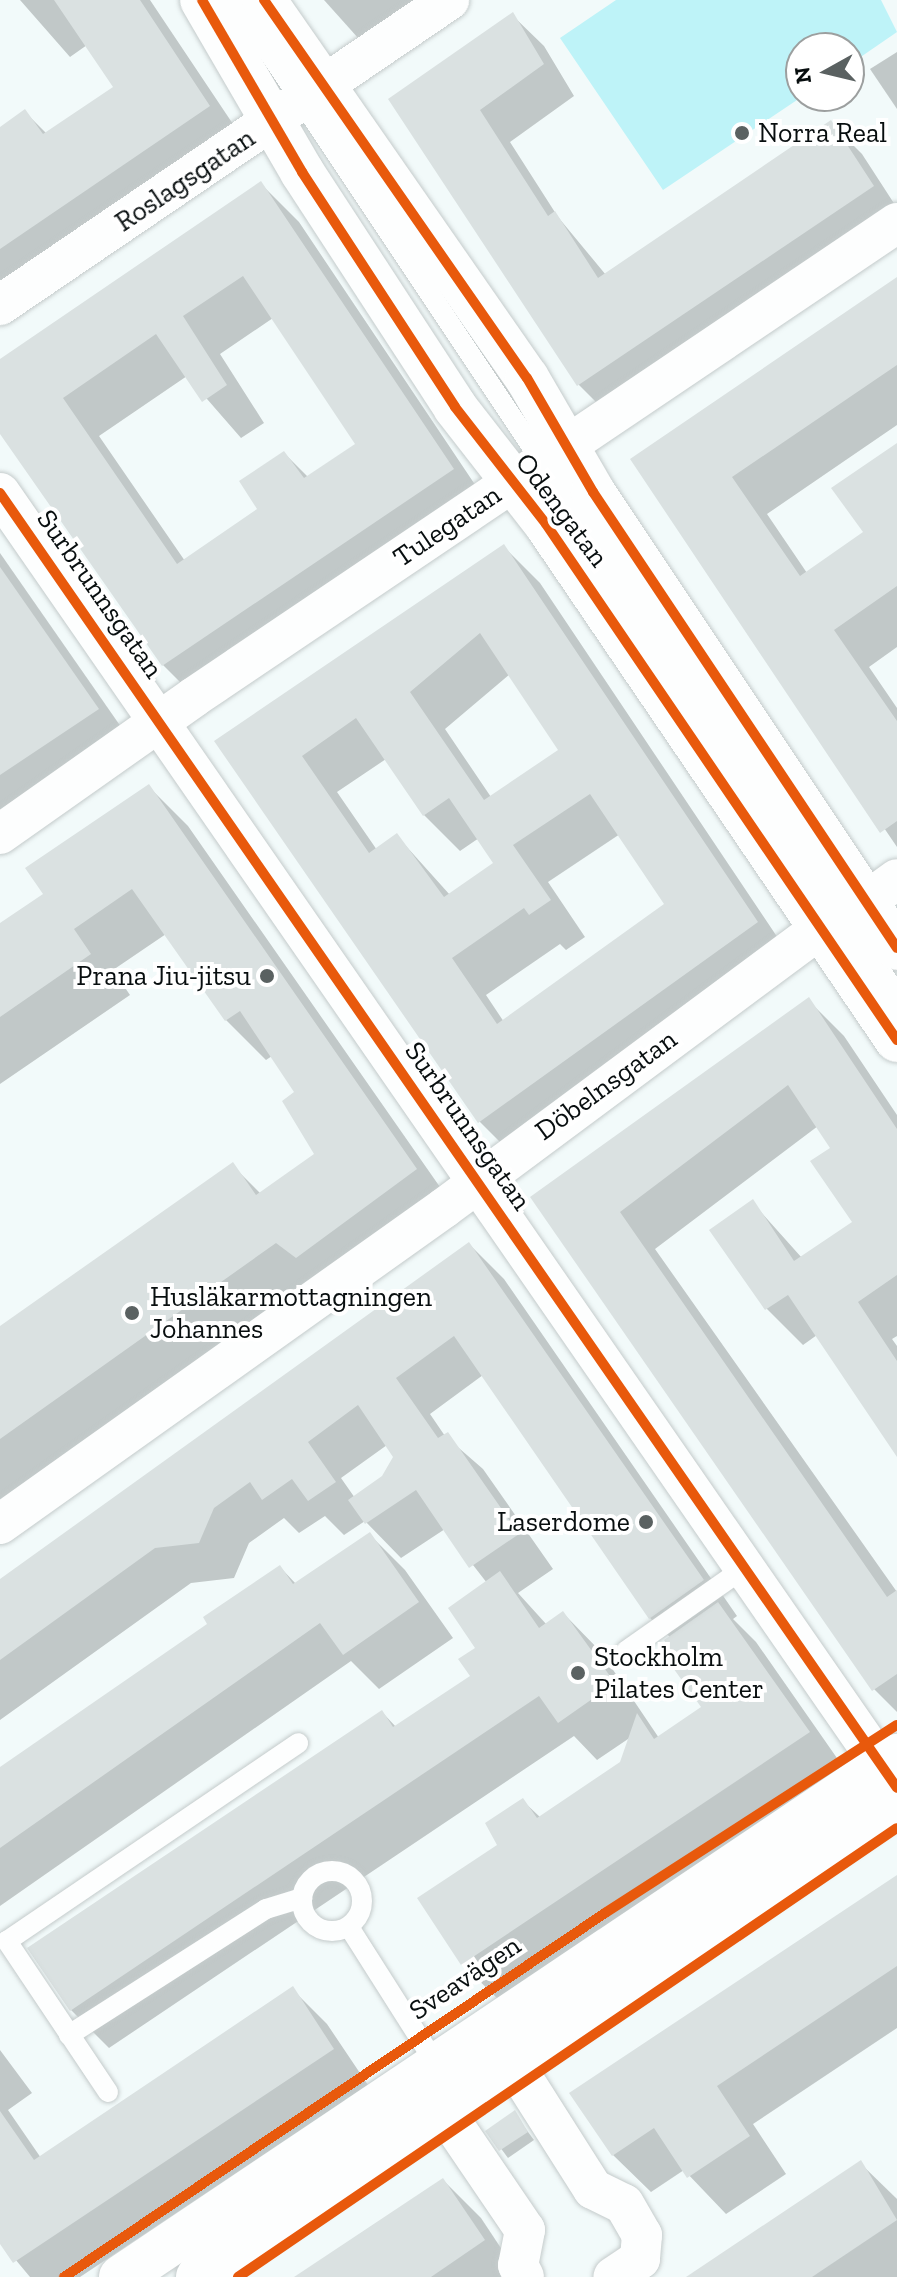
<!DOCTYPE html>
<meta charset="utf-8">
<style>
body{margin:0}
#map{position:relative;width:897px;height:2277px;overflow:hidden;background:#f2fafa;font-family:"Zilla Slab",serif}
div>[style]{position:absolute}
.green>*{inset:0;background:#bef3f8}
.shadow>*{inset:0;background:#0003}
.building>*{inset:0;background:#dae1e1}
.roads{filter:drop-shadow(0 0 2px #c4cbcb) drop-shadow(0 0 2px #c4cbcb)}
.service>*{height:20px;margin:-10px;padding:0 10px;transform-origin:10px;border-radius:10px;background:#fdfefe}
.service>.ring{margin:-10px;padding:0;box-sizing:content-box;background:none;border:20px solid #fdfefe;border-radius:50%}
.minor>*{height:40px;margin:-20px;padding:0 20px;transform-origin:20px;border-radius:20px;background:#fdfefe}
.secondary>*{height:44px;margin:-22px;padding:0 22px;transform-origin:22px;border-radius:22px;background:#fdfefe}
.cycleway>*{height:10px;margin:-5px;padding:0 5px;transform-origin:5px;border-radius:5px;background:#e8590c}
.dots>*{width:22px;height:22px;translate:-50% -50%;box-sizing:border-box;border:4px solid #fff;border-radius:50%}
span{translate:-50% -50%;white-space:nowrap;text-align:center;line-height:1.15;-webkit-text-stroke:8px #fff;paint-order:stroke}
.poi-label{font-size:28px;color:#080e0f}
.left{translate:0 -50%;text-align:left}
.right{translate:-100% -50%;text-align:right}
.street-label{font-size:28px;color:#080e0f}
.north{position:absolute;left:785px;top:32px;width:80px;height:80px;box-sizing:border-box;background:#fff;border:2px solid #9c9f9f;border-radius:50%;rotate:262deg;font-size:22px;font-weight:700;line-height:32px;text-align:center;color:#080e0f}
.north::after{content:'';display:block;margin:auto;width:28px;height:36px;background:#5a6161;clip-path:polygon(50% 0,100% 100%,50% 72%,0 100%)}
</style>
<div id="map">
<div class="green">
<i style="clip-path:polygon(616px 0,881px 0,897px 32px,849px 65px,849px 48px,801px 48px,803px 96px,663px 190px,560px 38px)"></i>
</div>
<div class="shadow">
<i style="clip-path:polygon(20px 0,150px 0,247px 145px,0 312px,0 129px,25px 112px,47px 134px,116px 87px,87px 45px,70px 57px)"></i>
<i style="clip-path:polygon(324px 0,461px 0,376px 58px)"></i>
<i style="clip-path:polygon(512px 15px,544px 46px,574px 96px,510px 142px,558px 217px,606px 275px,831px 123px,862px 154px,897px 208px,610px 416px,579px 385px,391px 99px)"></i>
<i style="clip-path:polygon(897px 52px,897px 109px,870px 69px)"></i>
<i style="clip-path:polygon(evenodd,261px 184px,299px 222px,490px 507px,201px 703px,163px 665px,0 430px,0 361px,261px 184px,273px 318px,358px 444px,309px 478px,284px 453px,259px 510px,185px 561px,99px 436px,187px 376px,241px 438px,264px 423px,220px 354px,273px 318px)"></i>
<i style="clip-path:polygon(897px 280px,897px 425px,767px 514px,807px 573px,865px 533px,897px 446px,897px 647px,869px 667px,897px 708px,897px 847px,633px 459px)"></i>
<i style="clip-path:polygon(evenodd,504px 547px,540px 583px,792px 959px,516px 1158px,480px 1122px,217px 742px,504px 547px,510px 674px,561px 750px,491px 797px,445px 729px,510px 674px,504px 547px,386px 759px,424px 815px,460px 851px,479px 838px,496px 863px,450px 895px,397px 836px,377px 850px,337px 792px,386px 759px,504px 547px,620px 834px,667px 905px,504px 1022px,486px 995px,560px 944px,566px 950px,585px 937px,548px 882px,620px 834px)"></i>
<i style="clip-path:polygon(0 553px,135px 747px,0 838px)"></i>
<i style="clip-path:polygon(148px 786px,188px 826px,456px 1210px,0 1508px,0 1345px,232px 1165px,261px 1194px,317px 1154px,297px 1093px,272px 1056px,266px 1060px,226px 1020px,166px 934px,113px 970px,130px 995px,0 1084px,0 925px,46px 894px)"></i>
<i style="clip-path:polygon(808px 1000px,844px 1036px,897px 1115px,897px 1336px,892px 1339px,897px 1346px,897px 1453px,817px 1335px,803px 1345px,767px 1309px,712px 1230px,752px 1202px,802px 1258px,855px 1223px,833px 1148px,818px 1126px,655px 1249px,897px 1592px,897px 1712px,874px 1689px,533px 1198px)"></i>
<i style="clip-path:polygon(evenodd,469px 1244px,504px 1279px,737px 1616px,733px 1619px,756px 1642px,846px 1771px,500px 2001px,462px 1964px,500px 1845px,523px 1801px,541px 1818px,622px 1763px,631px 1737px,597px 1760px,574px 1736px,109px 2048px,71px 2010px,382px 1712px,396px 1727px,472px 1677px,487px 1583px,445px 1529px,401px 1558px,365px 1521px,344px 1535px,325px 1516px,299px 1533px,284px 1518px,249px 1543px,234px 1578px,191px 1583px,0 1720px,0 1582px,469px 1244px,483px 1375px,650px 1618px,671px 1638px,670px 1647px,704px 1708px,659px 1738px,601px 1652px,563px 1613px,547px 1625px,518px 1593px,553px 1569px,483px 1469px,445px 1436px,430px 1414px,483px 1375px,469px 1244px,387px 1445px,401px 1466px,355px 1498px,341px 1478px,387px 1445px)"></i>
<i style="clip-path:polygon(370px 1535px,405px 1570px,453px 1638px,379px 1689px,351px 1661px,0 1906px,0 1769px,210px 1624px,280px 1567px,296px 1584px)"></i>
<i style="clip-path:polygon(897px 1877px,897px 2028px,753px 2124px,786px 2174px,726px 2214px,684px 2170px,651px 2192px,613px 2155px)"></i>
<i style="clip-path:polygon(292px 1989px,327px 2024px,368px 2085px,80px 2277px,30px 2277px,0 2241px,0 2050px,32px 2093px,8px 2110px,41px 2158px)"></i>
<i style="clip-path:polygon(514px 2113px,534px 2140px,508px 2158px,488px 2131px)"></i>
<i style="clip-path:polygon(860px 2163px,897px 2199px,897px 2277px,689px 2277px)"></i>
<i style="clip-path:polygon(443px 2180px,481px 2218px,520px 2277px,297px 2277px)"></i>
</div>
<div class="building">
<i style="clip-path:polygon(54px 0,140px 0,210px 106px,0 249px,0 127px,25px 109px,43px 134px,113px 87px)"></i>
<i style="clip-path:polygon(513px 12px,544px 64px,480px 110px,548px 216px,555px 211px,598px 278px,831px 120px,874px 186px,577px 386px,388px 99px)"></i>
<i style="clip-path:polygon(evenodd,261px 181px,454px 469px,162px 666px,0 434px,0 359px,261px 181px,243px 276px,355px 444px,304px 478px,284px 451px,239px 481px,257px 509px,177px 564px,63px 398px,156px 334px,202px 402px,227px 385px,183px 316px,243px 276px)"></i>
<i style="clip-path:polygon(897px 277px,897px 365px,732px 477px,800px 576px,863px 532px,831px 488px,897px 443px,897px 586px,834px 630px,897px 721px,897px 821px,880px 833px,630px 459px)"></i>
<i style="clip-path:polygon(evenodd,504px 544px,758px 922px,478px 1123px,214px 741px,504px 544px,480px 633px,558px 750px,484px 800px,410px 692px,480px 633px,504px 544px,356px 718px,423px 816px,449px 798px,493px 863px,444px 897px,397px 833px,369px 853px,302px 756px,356px 718px,504px 544px,590px 794px,664px 904px,497px 1024px,452px 958px,524px 908px,529px 915px,551px 900px,513px 845px,590px 794px)"></i>
<i style="clip-path:polygon(0 567px,99px 709px,0 775px)"></i>
<i style="clip-path:polygon(149px 784px,417px 1169px,296px 1258px,276px 1243px,0 1439px,0 1326px,233px 1162px,256px 1195px,314px 1154px,282px 1101px,294px 1092px,240px 1011px,225px 1021px,132px 889px,74px 929px,91px 954px,0 1017px,0 923px,43px 894px,25px 868px)"></i>
<i style="clip-path:polygon(809px 997px,897px 1129px,897px 1275px,858px 1302px,897px 1361px,897px 1457px,788px 1295px,765px 1310px,709px 1230px,753px 1199px,794px 1261px,852px 1222px,810px 1161px,830px 1148px,788px 1085px,620px 1212px,887px 1597px,897px 1590px,897px 1674px,872px 1691px,530px 1197px)"></i>
<i style="clip-path:polygon(469px 1242px,704px 1580px,649px 1619px,454px 1336px,396px 1378px,438px 1438px,448px 1432px,519px 1534px,469px 1568px,416px 1490px,365px 1524px,348px 1500px,382px 1476px,393px 1457px,358px 1405px,308px 1442px,336px 1482px,308px 1501px,292px 1479px,262px 1500px,250px 1482px,214px 1508px,199px 1543px,155px 1548px,0 1660px,0 1579px)"></i>
<i style="clip-path:polygon(370px 1532px,419px 1602px,343px 1655px,320px 1623px,0 1848px,0 1767px,207px 1624px,203px 1617px,280px 1565px,293px 1584px)"></i>
<i style="clip-path:polygon(500px 1571px,539px 1628px,563px 1611px,615px 1683px,558px 1723px,539px 1696px,70px 2011px,27px 1948px,382px 1710px,393px 1727px,470px 1676px,458px 1659px,475px 1648px,448px 1608px)"></i>
<i style="clip-path:polygon(718px 1602px,810px 1732px,461px 1965px,417px 1898px,497px 1845px,485px 1823px,523px 1798px,537px 1818px,620px 1762px,637px 1713px,654px 1739px,701px 1707px,661px 1651px,668px 1647px,664px 1640px)"></i>
<i style="clip-path:polygon(897px 1875px,897px 1966px,717px 2086px,750px 2136px,687px 2178px,654px 2128px,612px 2156px,569px 2093px)"></i>
<i style="clip-path:polygon(293px 1986px,334px 2049px,13px 2263px,0 2244px,0 2111px,34px 2160px)"></i>
<i style="clip-path:polygon(515px 2110px,528px 2132px,499px 2151px,485px 2131px)"></i>
<i style="clip-path:polygon(861px 2160px,897px 2220px,812px 2277px,686px 2277px)"></i>
<i style="clip-path:polygon(443px 2178px,485px 2240px,431px 2277px,294px 2277px)"></i>
</div>
<div class="roads">
<div class="service">
<i style="left:234px;top:0;width:1196px;rotate:56.32deg"></i>
<i style="left:626px;top:1651px;width:144px;rotate:-35.1deg"></i>
<i class="ring" style="left:302px;top:1871px;width:40px;height:40px"></i>
<i style="left:349px;top:1927px;width:166px;rotate:57.6deg"></i>
<i style="left:69px;top:2035px;width:234px;rotate:-32.6deg"></i>
<i style="left:266px;top:1909px;width:38px;rotate:-17deg"></i>
<i style="left:108px;top:2092px;width:182px;rotate:-123.8deg"></i>
<i style="left:7px;top:1941px;width:352px;rotate:-34.2deg"></i>
</div>
<div class="minor">
<i style="left:0;top:305px;width:543px;rotate:-34.19deg"></i>
<i style="left:0;top:493px;width:1575px;rotate:55.29deg"></i>
<i style="left:0;top:834px;width:237px;rotate:-35.2deg"></i>
<i style="left:194px;top:697px;width:848px;rotate:-33.99deg"></i>
<i style="left:867px;top:901px;width:37px;rotate:-36deg"></i>
<i style="left:0;top:1524px;width:545px;rotate:-35.44deg"></i>
<i style="left:444px;top:1208px;width:472px;rotate:-36.6deg"></i>
<i style="left:513px;top:2063px;width:149px;rotate:57.6deg"></i>
<i style="left:593px;top:2189px;width:34px;rotate:26deg"></i>
<i style="left:624px;top:2204px;width:36px;rotate:60deg"></i>
<i style="left:642px;top:2235px;width:24px;rotate:95deg"></i>
<i style="left:640px;top:2259px;width:32px;rotate:146deg"></i>
<i style="left:444px;top:2111px;width:144px;rotate:55.8deg"></i>
<i style="left:525px;top:2230px;width:36px;rotate:101deg"></i>
<i style="left:518px;top:2265px;width:13px;rotate:63deg"></i>
</div>
<div class="secondary">
<i style="left:202px;top:0;width:199px;rotate:59.8deg"></i>
<i style="left:302px;top:172px;width:280px;rotate:56.9deg"></i>
<i style="left:455px;top:407px;width:148px;rotate:52.1deg"></i>
<i style="left:546px;top:524px;width:624px;rotate:55.78deg"></i>
<i style="left:264px;top:0;width:460px;rotate:55.2deg"></i>
<i style="left:527px;top:378px;width:132px;rotate:59.9deg"></i>
<i style="left:593px;top:492px;width:548px;rotate:56.31deg"></i>
<i style="left:121px;top:2277px;width:935px;rotate:-33.88deg"></i>
<i style="left:198px;top:2277px;width:845px;rotate:-34.2deg"></i>
</div>
</div>
<div class="cycleway">
<i style="left:202px;top:0;width:199px;rotate:59.8deg"></i>
<i style="left:302px;top:172px;width:280px;rotate:56.9deg"></i>
<i style="left:455px;top:407px;width:148px;rotate:52.1deg"></i>
<i style="left:546px;top:524px;width:624px;rotate:55.78deg"></i>
<i style="left:264px;top:0;width:460px;rotate:55.2deg"></i>
<i style="left:527px;top:378px;width:132px;rotate:59.9deg"></i>
<i style="left:593px;top:492px;width:548px;rotate:56.31deg"></i>
<i style="left:0;top:493px;width:1575px;rotate:55.29deg"></i>
<i style="left:64px;top:2277px;width:652px;rotate:-33.93deg"></i>
<i style="left:605px;top:1913px;width:347px;rotate:-32.8deg"></i>
<i style="left:238px;top:2277px;width:797px;rotate:-34.27deg"></i>
</div>
<div class="dots">
<i style="left:742px;top:133px;background:#5a6161"></i>
<i style="left:267px;top:976px;background:#5a6161"></i>
<i style="left:132px;top:1313px;background:#5a6161"></i>
<i style="left:646px;top:1522px;background:#5a6161"></i>
<i style="left:578px;top:1673px;background:#5a6161"></i>
</div>
<div class="poi-label">
<span class="left" style="left:758px;top:133px">Norra Real</span>
<span class="right" style="left:251px;top:976px">Prana Jiu-jitsu</span>
<span class="left" style="left:150px;top:1313px">Husläkarmottagningen<br>Johannes</span>
<span class="right" style="left:630px;top:1522px">Laserdome</span>
<span class="left" style="left:594px;top:1673px">Stockholm<br>Pilates Center</span>
</div>
<div class="street-label">
<span style="left:185px;top:180px;rotate:-34deg">Roslagsgatan</span>
<span style="left:562px;top:510px;rotate:53deg">Odengatan</span>
<span style="left:447px;top:526px;rotate:-34deg">Tulegatan</span>
<span style="left:100px;top:594px;rotate:55deg">Surbrunnsgatan</span>
<span style="left:606px;top:1085px;rotate:-36deg">Döbelnsgatan</span>
<span style="left:468px;top:1126px;rotate:55deg">Surbrunnsgatan</span>
<span style="left:465px;top:1978px;rotate:-34deg">Sveavägen</span>
</div>
<div class="north">N</div>
</div>
